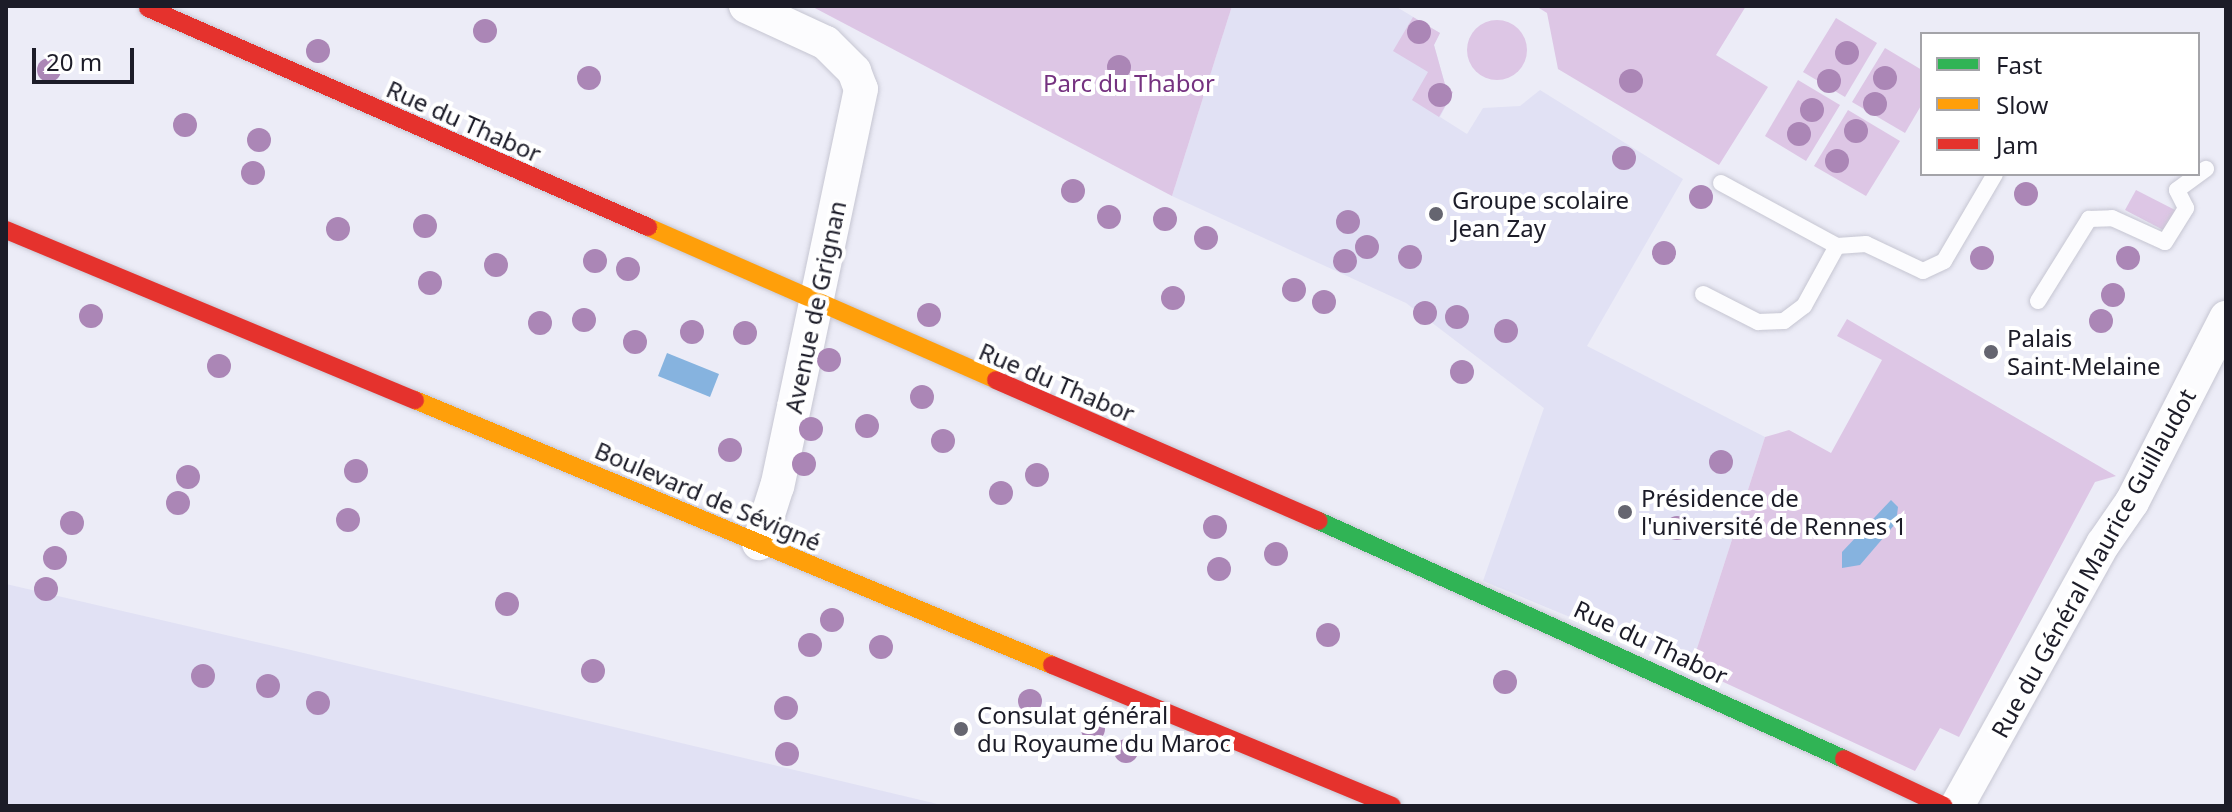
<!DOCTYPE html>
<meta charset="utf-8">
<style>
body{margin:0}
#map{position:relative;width:2232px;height:812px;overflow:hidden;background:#ececf7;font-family:"Noto Sans",sans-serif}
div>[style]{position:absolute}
.built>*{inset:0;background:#e1e1f4}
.green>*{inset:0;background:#ddc6e5}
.round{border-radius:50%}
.water>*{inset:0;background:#86b3df}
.roads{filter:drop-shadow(0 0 2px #c6c6d2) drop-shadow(0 0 2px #c6c6d2)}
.lane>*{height:16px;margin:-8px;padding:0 8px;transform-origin:8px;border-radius:8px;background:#fcfcfe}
.street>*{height:34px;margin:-17px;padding:0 17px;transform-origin:17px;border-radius:17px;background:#fcfcfe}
.fast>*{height:18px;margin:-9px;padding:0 9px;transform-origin:9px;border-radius:9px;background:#30b455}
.slow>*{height:18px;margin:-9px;padding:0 9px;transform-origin:9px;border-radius:9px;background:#ff9f0a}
.jam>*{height:18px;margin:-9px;padding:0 9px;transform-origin:9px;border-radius:9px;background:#e5322d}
.trees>*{width:24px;height:24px;margin:-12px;border-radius:50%;background:#ab86b6}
.dots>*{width:22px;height:22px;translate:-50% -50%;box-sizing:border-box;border:4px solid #fff;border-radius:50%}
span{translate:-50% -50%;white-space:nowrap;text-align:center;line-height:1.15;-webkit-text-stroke:8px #fff;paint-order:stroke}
.park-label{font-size:24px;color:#753280}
.street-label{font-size:24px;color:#1c1c28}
.poi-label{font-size:24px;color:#1c1c28}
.left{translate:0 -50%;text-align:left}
.frame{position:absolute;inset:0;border:8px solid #1c1c28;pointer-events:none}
.legend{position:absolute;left:1920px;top:32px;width:280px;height:144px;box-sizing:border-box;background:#fff;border:2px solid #a4a4a9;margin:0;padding:10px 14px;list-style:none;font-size:24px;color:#1c1c28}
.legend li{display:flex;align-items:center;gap:16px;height:40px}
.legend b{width:40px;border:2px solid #a4a4a9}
.scale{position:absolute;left:32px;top:48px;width:102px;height:36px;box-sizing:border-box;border:4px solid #1c1c28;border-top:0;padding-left:10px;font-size:24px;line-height:28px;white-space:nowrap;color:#1c1c28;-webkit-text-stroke:6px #fff;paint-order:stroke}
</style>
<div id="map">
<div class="built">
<i style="clip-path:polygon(1232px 6px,1395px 6px,1440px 33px,1434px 45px,1446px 88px,1453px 92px,1440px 117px,1467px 134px,1483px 108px,1520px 106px,1540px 90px,1683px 179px,1587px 346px,1765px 437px,1691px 667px,1483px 581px,1544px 408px,1406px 303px,1172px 196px)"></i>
<i style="clip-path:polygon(6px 584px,291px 650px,946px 806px,6px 806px)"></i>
</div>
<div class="green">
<i style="clip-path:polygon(811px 6px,1232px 6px,1172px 196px)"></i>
<i style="clip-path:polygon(1746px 6px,1716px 55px,1768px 87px,1719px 165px,1558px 69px,1547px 13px,1539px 8px)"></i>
<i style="clip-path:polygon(1413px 17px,1440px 33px,1434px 45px,1446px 88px,1453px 92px,1439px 117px,1412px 100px,1428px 72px,1393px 51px)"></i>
<i style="clip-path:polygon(1836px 18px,1877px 43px,1845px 97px,1803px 72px)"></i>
<i class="round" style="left:1467px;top:20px;width:60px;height:60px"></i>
<i style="clip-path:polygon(1885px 48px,1922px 70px,1922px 104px,1905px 133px,1852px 102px)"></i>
<i style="clip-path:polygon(1798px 80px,1840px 105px,1806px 161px,1765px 136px)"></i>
<i style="clip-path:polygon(1848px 110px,1900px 141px,1866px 196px,1814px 166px)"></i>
<i style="clip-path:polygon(2136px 190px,2177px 211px,2167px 232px,2125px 210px)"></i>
<i style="clip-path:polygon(1847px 319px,2116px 476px,2095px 482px,1959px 737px,1940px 728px,1915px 771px,1691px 667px,1765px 437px,1789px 430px,1831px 453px,1882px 360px,1837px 336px)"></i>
</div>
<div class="water">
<i style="clip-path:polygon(667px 353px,719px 374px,710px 397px,658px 376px)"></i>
<i style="clip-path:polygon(1891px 500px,1898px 507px,1896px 523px,1860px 565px,1842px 568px,1842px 552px)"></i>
</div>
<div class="roads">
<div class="lane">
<i style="left:1721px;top:183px;width:132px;rotate:28.5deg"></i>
<i style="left:1837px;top:246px;width:29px;rotate:-4deg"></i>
<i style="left:1866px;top:244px;width:63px;rotate:25.3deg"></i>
<i style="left:1923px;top:271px;width:23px;rotate:-25deg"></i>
<i style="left:1944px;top:261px;width:101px;rotate:-59.6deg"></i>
<i style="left:1703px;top:294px;width:62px;rotate:27deg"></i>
<i style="left:1758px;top:322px;width:26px;rotate:-2deg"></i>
<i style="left:1784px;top:321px;width:25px;rotate:-37deg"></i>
<i style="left:1804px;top:306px;width:68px;rotate:-61.2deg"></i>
<i style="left:2038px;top:301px;width:97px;rotate:-58.1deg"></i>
<i style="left:2089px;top:219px;width:23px;rotate:-2deg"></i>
<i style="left:2112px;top:218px;width:58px;rotate:24.4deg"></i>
<i style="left:2165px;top:242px;width:40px;rotate:-58deg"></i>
<i style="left:2186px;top:208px;width:20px;rotate:-117deg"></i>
<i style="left:2177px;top:190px;width:36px;rotate:-36deg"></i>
</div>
<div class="street">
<i style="left:746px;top:6px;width:88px;rotate:24.8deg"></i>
<i style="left:826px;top:43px;width:40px;rotate:45deg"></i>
<i style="left:854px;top:71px;width:19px;rotate:69deg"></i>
<i style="left:861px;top:89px;width:406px;rotate:101.9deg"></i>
<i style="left:777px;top:486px;width:60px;rotate:107.5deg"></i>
<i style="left:1957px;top:806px;width:300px;rotate:-60.9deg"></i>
<i style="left:2103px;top:544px;width:51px;rotate:-55.4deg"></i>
<i style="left:2132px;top:502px;width:207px;rotate:-62.9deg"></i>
</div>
<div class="fast">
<i style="left:1319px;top:521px;width:576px;rotate:24.39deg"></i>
</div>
<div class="slow">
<i style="left:648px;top:227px;width:380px;rotate:23.7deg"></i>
<i style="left:415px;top:400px;width:690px;rotate:22.59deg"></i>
</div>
<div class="jam">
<i style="left:148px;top:8px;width:546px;rotate:23.65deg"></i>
<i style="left:6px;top:230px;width:443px;rotate:22.6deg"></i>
<i style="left:996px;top:380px;width:352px;rotate:23.6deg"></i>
<i style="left:1052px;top:665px;width:368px;rotate:22.5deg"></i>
<i style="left:1844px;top:759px;width:110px;rotate:25.2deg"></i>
</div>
</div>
<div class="trees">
<i style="left:485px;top:31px"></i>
<i style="left:1419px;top:32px"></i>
<i style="left:318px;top:51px"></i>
<i style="left:1847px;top:53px"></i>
<i style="left:1119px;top:67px"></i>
<i style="left:49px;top:70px"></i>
<i style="left:589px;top:78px"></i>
<i style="left:1885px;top:78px"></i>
<i style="left:1631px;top:81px"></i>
<i style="left:1829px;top:81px"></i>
<i style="left:1440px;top:95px"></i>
<i style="left:1875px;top:104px"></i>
<i style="left:1812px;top:110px"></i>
<i style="left:185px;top:125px"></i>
<i style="left:1856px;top:131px"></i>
<i style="left:1799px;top:134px"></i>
<i style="left:259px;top:140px"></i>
<i style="left:1624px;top:158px"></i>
<i style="left:1837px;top:161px"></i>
<i style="left:253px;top:173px"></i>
<i style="left:1073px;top:191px"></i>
<i style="left:2026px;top:194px"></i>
<i style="left:1701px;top:197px"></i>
<i style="left:1109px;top:217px"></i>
<i style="left:1165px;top:219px"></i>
<i style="left:1348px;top:222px"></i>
<i style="left:425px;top:226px"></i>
<i style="left:338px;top:229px"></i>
<i style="left:1206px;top:238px"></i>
<i style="left:1367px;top:247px"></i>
<i style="left:1664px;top:253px"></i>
<i style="left:1410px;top:257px"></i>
<i style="left:1982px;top:258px"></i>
<i style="left:2128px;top:258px"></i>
<i style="left:595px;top:261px"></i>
<i style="left:1345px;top:261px"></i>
<i style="left:496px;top:265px"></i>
<i style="left:628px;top:269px"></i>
<i style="left:430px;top:283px"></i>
<i style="left:1294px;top:290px"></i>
<i style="left:2113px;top:295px"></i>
<i style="left:1173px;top:298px"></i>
<i style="left:1324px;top:302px"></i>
<i style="left:1425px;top:313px"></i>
<i style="left:929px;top:315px"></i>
<i style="left:91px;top:316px"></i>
<i style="left:1457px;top:317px"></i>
<i style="left:584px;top:320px"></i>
<i style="left:2101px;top:321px"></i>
<i style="left:540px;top:323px"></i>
<i style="left:1506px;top:331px"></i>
<i style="left:692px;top:332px"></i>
<i style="left:745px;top:333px"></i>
<i style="left:635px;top:342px"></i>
<i style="left:829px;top:360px"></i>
<i style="left:219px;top:366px"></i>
<i style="left:1462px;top:372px"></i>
<i style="left:922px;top:397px"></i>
<i style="left:867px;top:426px"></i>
<i style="left:811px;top:429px"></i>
<i style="left:943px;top:441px"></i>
<i style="left:730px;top:450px"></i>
<i style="left:1721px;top:462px"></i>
<i style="left:804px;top:464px"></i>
<i style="left:356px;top:471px"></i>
<i style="left:1037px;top:475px"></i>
<i style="left:188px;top:477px"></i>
<i style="left:1001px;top:493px"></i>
<i style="left:178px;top:503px"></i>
<i style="left:348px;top:520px"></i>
<i style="left:72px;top:523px"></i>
<i style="left:1215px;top:527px"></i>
<i style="left:1677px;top:528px"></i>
<i style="left:1276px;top:554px"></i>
<i style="left:55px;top:558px"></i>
<i style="left:1219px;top:569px"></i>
<i style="left:46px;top:589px"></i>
<i style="left:507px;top:604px"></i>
<i style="left:832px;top:620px"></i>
<i style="left:1328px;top:635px"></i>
<i style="left:810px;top:645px"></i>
<i style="left:881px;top:647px"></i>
<i style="left:593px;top:671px"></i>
<i style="left:203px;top:676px"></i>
<i style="left:1505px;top:682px"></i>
<i style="left:268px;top:686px"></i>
<i style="left:1030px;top:701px"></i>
<i style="left:318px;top:703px"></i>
<i style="left:786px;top:708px"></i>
<i style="left:1093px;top:729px"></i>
<i style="left:1126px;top:751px"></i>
<i style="left:787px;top:754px"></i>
</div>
<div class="dots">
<i style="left:1436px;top:214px;background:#656570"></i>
<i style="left:1991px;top:352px;background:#656570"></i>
<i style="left:1625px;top:512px;background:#656570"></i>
<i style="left:961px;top:729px;background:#656570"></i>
</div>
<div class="park-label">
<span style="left:1129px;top:83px">Parc du Thabor</span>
</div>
<div class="street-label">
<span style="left:464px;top:121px;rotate:24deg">Rue du Thabor</span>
<span style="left:815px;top:307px;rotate:-78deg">Avenue de Grignan</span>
<span style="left:1057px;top:382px;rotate:23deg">Rue du Thabor</span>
<span style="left:708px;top:496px;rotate:23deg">Boulevard de Sévigné</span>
<span style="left:2093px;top:563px;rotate:-61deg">Rue du Général Maurice Guillaudot</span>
<span style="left:1651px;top:642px;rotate:25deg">Rue du Thabor</span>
</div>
<div class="poi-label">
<span class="left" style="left:1452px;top:214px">Groupe scolaire<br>Jean Zay</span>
<span class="left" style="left:2007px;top:352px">Palais<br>Saint-Melaine</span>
<span class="left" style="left:1641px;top:512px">Présidence de<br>l'université de Rennes 1</span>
<span class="left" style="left:977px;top:729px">Consulat général<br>du Royaume du Maroc</span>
</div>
<div class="frame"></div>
<ul class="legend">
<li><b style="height:10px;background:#30b455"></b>Fast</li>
<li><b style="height:10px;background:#ff9f0a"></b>Slow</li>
<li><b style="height:10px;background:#e5322d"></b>Jam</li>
</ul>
<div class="scale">20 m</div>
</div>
